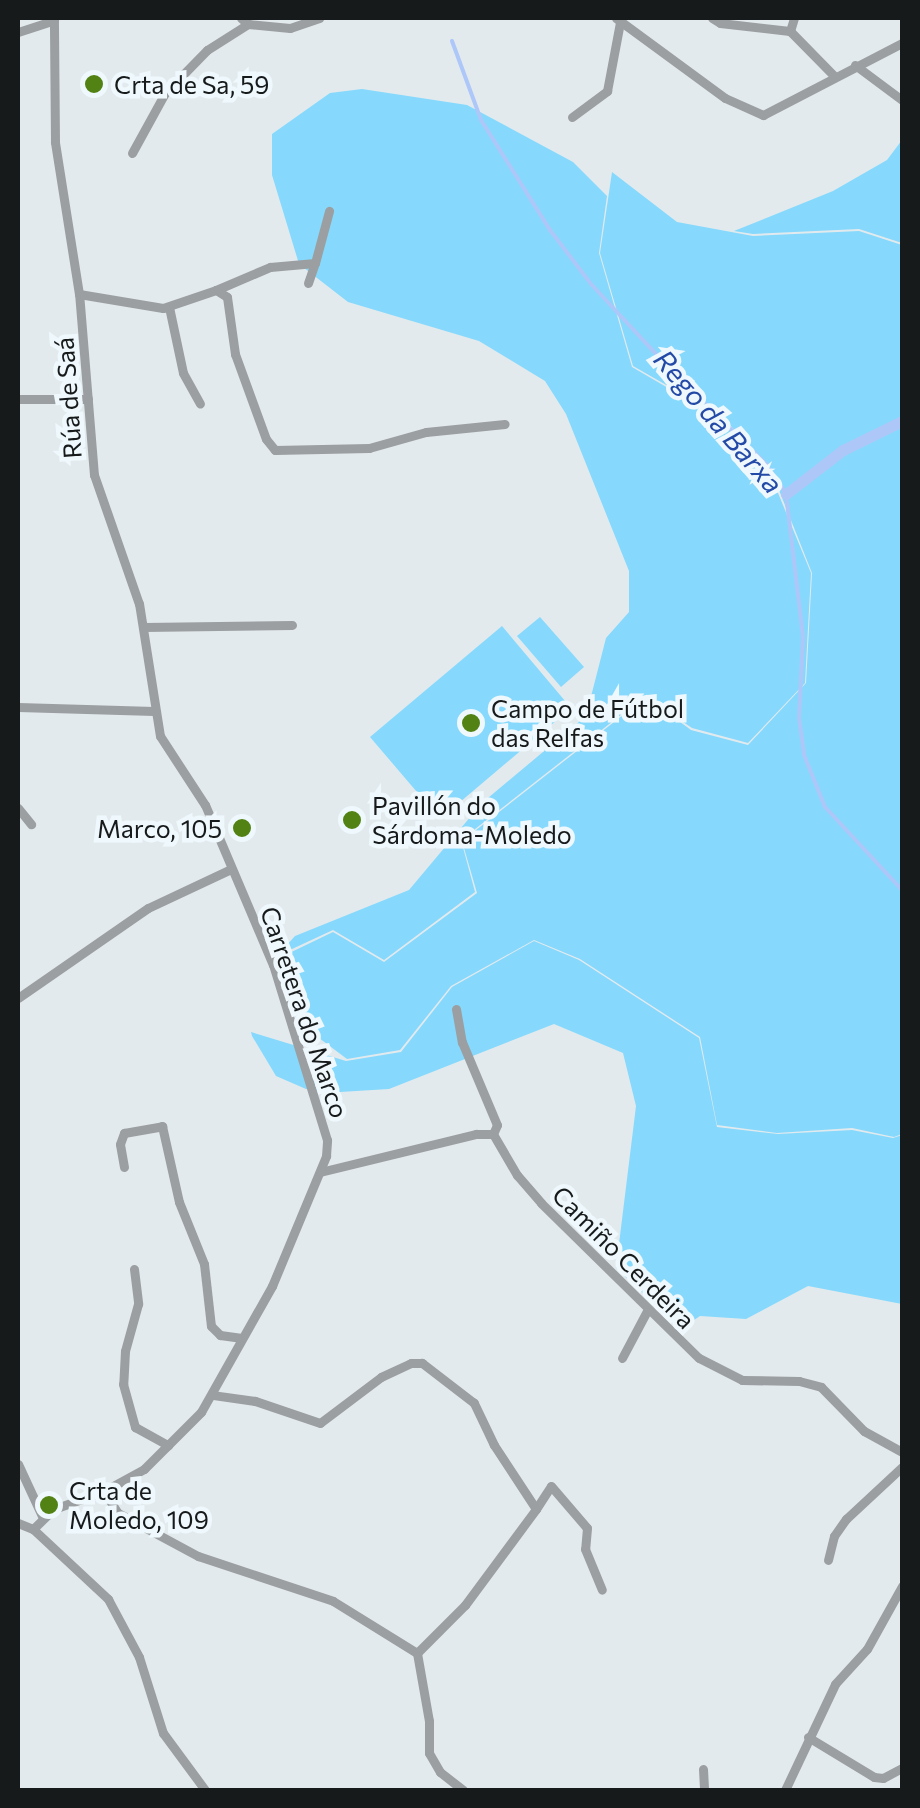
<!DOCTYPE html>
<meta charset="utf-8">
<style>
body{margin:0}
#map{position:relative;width:920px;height:1808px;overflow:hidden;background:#e2eaee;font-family:Commissioner,sans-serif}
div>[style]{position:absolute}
.green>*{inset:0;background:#86d9fc}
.stream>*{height:4px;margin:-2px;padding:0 2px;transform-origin:2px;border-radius:2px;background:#aec7f9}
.canal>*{height:11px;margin:-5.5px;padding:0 5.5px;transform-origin:5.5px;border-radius:5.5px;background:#aec7f9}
.street>*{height:9px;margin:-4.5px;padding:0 4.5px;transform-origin:4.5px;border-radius:4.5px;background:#9c9fa1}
.dots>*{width:28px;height:28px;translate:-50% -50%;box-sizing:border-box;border:5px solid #eff8fc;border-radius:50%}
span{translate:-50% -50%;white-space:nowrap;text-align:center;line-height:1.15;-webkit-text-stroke:9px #eff8fc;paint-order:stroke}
.poi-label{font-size:25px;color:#171a1b}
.left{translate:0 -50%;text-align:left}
.right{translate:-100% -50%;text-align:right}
.street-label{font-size:25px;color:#171a1b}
.water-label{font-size:28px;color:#244aa7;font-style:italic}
.frame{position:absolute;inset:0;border:20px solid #171a1b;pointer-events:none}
</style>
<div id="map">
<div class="green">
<i style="clip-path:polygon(362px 89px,467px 105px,573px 162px,607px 196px,599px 253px,632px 367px,723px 420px,771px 476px,811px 573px,805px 683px,748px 743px,692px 728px,645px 696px,461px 840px,475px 892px,384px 960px,333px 930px,277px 956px,295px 936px,409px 890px,482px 803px,586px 716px,606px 638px,629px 612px,629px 571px,566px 414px,545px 381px,479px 341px,348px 302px,299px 264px,272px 175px,272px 134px,330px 93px)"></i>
<i style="clip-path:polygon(902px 140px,902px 243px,859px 229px,753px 234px,734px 231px,833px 191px,887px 160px)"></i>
<i style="clip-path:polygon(612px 172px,677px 222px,753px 236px,859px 231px,902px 245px,902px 1134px,894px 1137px,852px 1128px,777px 1133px,717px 1125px,700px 1037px,580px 959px,534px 940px,451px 986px,400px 1050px,347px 1059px,303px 1026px,279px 958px,333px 932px,384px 962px,477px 893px,462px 841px,646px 697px,691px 730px,748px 745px,806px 683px,812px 573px,773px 475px,724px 418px,633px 366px,600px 253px)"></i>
<i style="clip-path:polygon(540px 617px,584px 667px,561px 687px,517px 636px)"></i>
<i style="clip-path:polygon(502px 626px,571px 708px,440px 819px,370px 737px)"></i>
<i style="clip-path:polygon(534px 941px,579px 960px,699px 1038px,717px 1127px,778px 1134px,852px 1130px,893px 1138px,902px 1135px,902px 1304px,808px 1286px,746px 1319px,700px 1316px,681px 1329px,616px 1268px,636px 1106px,623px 1053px,554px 1024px,389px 1089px,340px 1092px,306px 1089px,276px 1076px,252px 1036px,251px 1032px,346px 1061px,401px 1052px,452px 987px)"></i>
</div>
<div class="stream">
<i style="left:452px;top:41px;width:84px;rotate:69.8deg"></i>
<i style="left:481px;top:120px;width:130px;rotate:57.9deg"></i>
<i style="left:550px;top:230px;width:68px;rotate:52.8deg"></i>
<i style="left:591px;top:284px;width:113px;rotate:47.1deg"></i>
<i style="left:668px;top:367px;width:138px;rotate:44.7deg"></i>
<i style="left:766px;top:464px;width:36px;rotate:56deg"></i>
<i style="left:786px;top:494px;width:144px;rotate:83.2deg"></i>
<i style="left:803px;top:637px;width:81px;rotate:92.8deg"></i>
<i style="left:799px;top:718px;width:37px;rotate:82deg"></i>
<i style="left:804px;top:755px;width:56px;rotate:68deg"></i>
<i style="left:825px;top:807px;width:113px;rotate:47.1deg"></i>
</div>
<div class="canal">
<i style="left:786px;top:494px;width:72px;rotate:-37.7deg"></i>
<i style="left:843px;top:450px;width:66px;rotate:-26.2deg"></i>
</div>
<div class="street">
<i style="left:241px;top:18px;width:9px;rotate:41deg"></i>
<i style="left:248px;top:24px;width:42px;rotate:5.4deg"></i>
<i style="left:290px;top:28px;width:31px;rotate:-19deg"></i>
<i style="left:616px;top:18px;width:135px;rotate:36.3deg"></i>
<i style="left:725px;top:98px;width:42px;rotate:24.1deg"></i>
<i style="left:763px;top:115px;width:157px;rotate:-27.4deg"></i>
<i style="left:712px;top:18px;width:9px;rotate:32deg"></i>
<i style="left:720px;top:23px;width:70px;rotate:6.5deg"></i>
<i style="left:794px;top:18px;width:14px;rotate:107deg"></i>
<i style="left:790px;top:31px;width:64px;rotate:45.6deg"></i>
<i style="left:18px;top:32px;width:38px;rotate:-18deg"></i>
<i style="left:855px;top:65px;width:59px;rotate:36.7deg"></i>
<i style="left:572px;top:117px;width:44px;rotate:-36.6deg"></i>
<i style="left:607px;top:91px;width:70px;rotate:-79.3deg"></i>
<i style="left:132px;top:153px;width:68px;rotate:-61.2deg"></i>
<i style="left:165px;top:93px;width:60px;rotate:-45.7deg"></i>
<i style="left:207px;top:50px;width:49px;rotate:-32.4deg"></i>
<i style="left:308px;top:283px;width:21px;rotate:-71deg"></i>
<i style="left:216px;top:290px;width:59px;rotate:-23.1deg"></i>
<i style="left:270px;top:267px;width:45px;rotate:-5.1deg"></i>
<i style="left:315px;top:263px;width:54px;rotate:-74.9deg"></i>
<i style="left:79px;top:294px;width:85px;rotate:9.5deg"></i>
<i style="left:163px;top:308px;width:56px;rotate:-18.8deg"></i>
<i style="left:216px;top:290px;width:13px;rotate:32deg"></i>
<i style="left:227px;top:297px;width:58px;rotate:82deg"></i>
<i style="left:235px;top:354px;width:90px;rotate:70deg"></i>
<i style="left:266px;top:439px;width:14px;rotate:51deg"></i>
<i style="left:275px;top:450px;width:94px;rotate:-1.2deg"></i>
<i style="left:369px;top:448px;width:59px;rotate:-15.7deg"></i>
<i style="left:426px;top:432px;width:79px;rotate:-5.8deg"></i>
<i style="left:169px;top:307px;width:67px;rotate:78deg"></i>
<i style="left:183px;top:373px;width:35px;rotate:61deg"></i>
<i style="left:18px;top:399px;width:70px"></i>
<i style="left:144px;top:627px;width:148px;rotate:-0.8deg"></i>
<i style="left:18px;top:707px;width:136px;rotate:1.7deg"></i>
<i style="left:18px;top:808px;width:21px;rotate:51deg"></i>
<i style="left:18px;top:998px;width:158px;rotate:-34.7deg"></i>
<i style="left:148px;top:908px;width:92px;rotate:-25.2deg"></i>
<i style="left:456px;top:1009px;width:34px;rotate:80deg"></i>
<i style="left:462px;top:1042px;width:90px;rotate:67.1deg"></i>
<i style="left:497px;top:1125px;width:10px;rotate:114deg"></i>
<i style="left:124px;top:1167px;width:23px;rotate:-100deg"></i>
<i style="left:120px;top:1144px;width:12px;rotate:-70deg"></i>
<i style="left:124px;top:1133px;width:39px;rotate:-10deg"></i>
<i style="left:162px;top:1126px;width:78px;rotate:77.4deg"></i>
<i style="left:179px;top:1202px;width:67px;rotate:68deg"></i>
<i style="left:204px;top:1264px;width:62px;rotate:83.6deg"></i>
<i style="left:211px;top:1326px;width:13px;rotate:45deg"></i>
<i style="left:220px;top:1335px;width:22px;rotate:8deg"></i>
<i style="left:320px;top:1172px;width:161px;rotate:-13.7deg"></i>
<i style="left:476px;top:1134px;width:17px"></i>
<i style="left:493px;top:1134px;width:48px;rotate:59.7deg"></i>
<i style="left:517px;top:1175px;width:37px;rotate:49deg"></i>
<i style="left:541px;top:1203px;width:221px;rotate:44.5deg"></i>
<i style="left:699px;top:1358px;width:48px;rotate:27.1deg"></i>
<i style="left:742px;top:1380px;width:57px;rotate:1deg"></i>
<i style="left:799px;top:1381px;width:23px;rotate:15deg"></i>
<i style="left:821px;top:1387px;width:62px;rotate:45.7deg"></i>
<i style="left:864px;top:1431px;width:43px;rotate:28.9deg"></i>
<i style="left:134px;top:1269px;width:35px;rotate:83deg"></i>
<i style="left:138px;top:1304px;width:49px;rotate:105.5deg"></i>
<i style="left:125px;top:1351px;width:33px;rotate:93deg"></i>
<i style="left:123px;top:1384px;width:45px;rotate:74.4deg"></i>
<i style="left:135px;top:1427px;width:38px;rotate:29deg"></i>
<i style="left:622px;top:1358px;width:53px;rotate:-62deg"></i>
<i style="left:18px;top:1464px;width:57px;rotate:65.2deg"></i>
<i style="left:104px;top:1491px;width:26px;rotate:58deg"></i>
<i style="left:118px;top:1513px;width:91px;rotate:28.3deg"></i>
<i style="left:198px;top:1556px;width:142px;rotate:18.4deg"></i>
<i style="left:333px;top:1601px;width:99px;rotate:31.8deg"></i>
<i style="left:417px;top:1653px;width:68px;rotate:-45deg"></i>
<i style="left:465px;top:1605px;width:119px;rotate:-53.5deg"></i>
<i style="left:536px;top:1509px;width:77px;rotate:-123.3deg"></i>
<i style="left:494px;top:1445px;width:47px;rotate:-115.5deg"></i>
<i style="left:474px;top:1403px;width:66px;rotate:-142.4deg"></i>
<i style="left:422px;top:1363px;width:11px;rotate:180deg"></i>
<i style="left:411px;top:1363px;width:33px;rotate:155deg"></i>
<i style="left:381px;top:1377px;width:76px;rotate:143deg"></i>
<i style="left:320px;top:1423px;width:69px;rotate:-161.3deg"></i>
<i style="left:255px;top:1401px;width:42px;rotate:-171.9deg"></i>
<i style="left:536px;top:1509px;width:27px;rotate:-57deg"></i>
<i style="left:551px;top:1486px;width:55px;rotate:49.4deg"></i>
<i style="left:587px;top:1528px;width:21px;rotate:95deg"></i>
<i style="left:585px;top:1549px;width:44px;rotate:67.5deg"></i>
<i style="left:18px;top:1523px;width:16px;rotate:22deg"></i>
<i style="left:33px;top:1529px;width:103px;rotate:43deg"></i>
<i style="left:108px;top:1599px;width:66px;rotate:61.9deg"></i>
<i style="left:139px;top:1657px;width:80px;rotate:72.5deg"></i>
<i style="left:163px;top:1733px;width:71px;rotate:53.6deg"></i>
<i style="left:33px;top:1529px;width:29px;rotate:-44deg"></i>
<i style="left:54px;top:1509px;width:53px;rotate:-19.8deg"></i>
<i style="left:104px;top:1491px;width:46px;rotate:-28.8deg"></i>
<i style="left:144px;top:1469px;width:81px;rotate:-45deg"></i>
<i style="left:201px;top:1412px;width:145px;rotate:-60.6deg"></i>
<i style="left:272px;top:1286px;width:141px;rotate:-67.4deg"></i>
<i style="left:326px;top:1156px;width:16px;rotate:-86deg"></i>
<i style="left:327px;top:1140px;width:183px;rotate:-107.1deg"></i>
<i style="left:273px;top:965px;width:174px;rotate:-113deg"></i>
<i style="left:205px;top:805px;width:82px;rotate:-123.1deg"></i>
<i style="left:160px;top:736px;width:134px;rotate:-99deg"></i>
<i style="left:139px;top:604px;width:137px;rotate:-109.2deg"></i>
<i style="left:94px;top:475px;width:182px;rotate:-94.7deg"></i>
<i style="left:79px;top:294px;width:154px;rotate:-99deg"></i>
<i style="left:55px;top:142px;width:124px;rotate:-90.5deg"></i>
<i style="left:828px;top:1560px;width:25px;rotate:-76deg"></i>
<i style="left:834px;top:1536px;width:21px;rotate:-55deg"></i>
<i style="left:846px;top:1519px;width:76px;rotate:-42.9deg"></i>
<i style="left:417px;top:1653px;width:69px;rotate:80deg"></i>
<i style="left:429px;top:1721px;width:32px;rotate:90deg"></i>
<i style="left:429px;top:1753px;width:22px;rotate:60deg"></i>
<i style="left:440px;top:1772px;width:29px;rotate:38deg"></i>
<i style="left:808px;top:1737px;width:77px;rotate:31.2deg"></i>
<i style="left:874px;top:1777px;width:9px;rotate:6deg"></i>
<i style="left:883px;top:1778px;width:21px;rotate:-28deg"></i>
<i style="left:703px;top:1769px;width:21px;rotate:87deg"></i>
<i style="left:785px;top:1790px;width:117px;rotate:-64.7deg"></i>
<i style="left:835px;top:1684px;width:47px;rotate:-47.6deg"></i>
<i style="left:867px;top:1649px;width:72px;rotate:-60.9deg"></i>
</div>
<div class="dots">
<i style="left:94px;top:84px;background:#518213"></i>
<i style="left:471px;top:723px;background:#518213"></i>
<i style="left:352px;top:820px;background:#518213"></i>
<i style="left:242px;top:828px;background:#518213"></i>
<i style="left:49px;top:1505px;background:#518213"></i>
</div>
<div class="poi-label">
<span class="left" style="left:114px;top:84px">Crta de Sa, 59</span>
<span class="left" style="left:491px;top:723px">Campo de Fútbol<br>das Relfas</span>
<span class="left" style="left:372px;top:820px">Pavillón do<br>Sárdoma-Moledo</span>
<span class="right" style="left:222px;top:828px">Marco, 105</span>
<span class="left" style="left:69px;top:1505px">Crta de<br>Moledo, 109</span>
</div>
<div class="street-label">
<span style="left:68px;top:398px;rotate:-94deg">Rúa de Saá</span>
<span style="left:305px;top:1012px;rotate:71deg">Carretera do Marco</span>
<span style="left:624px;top:1257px;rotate:45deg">Camiño Cerdeira</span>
</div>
<div class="water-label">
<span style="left:719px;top:421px;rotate:49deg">Rego da Barxa</span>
</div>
<div class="frame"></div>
</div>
